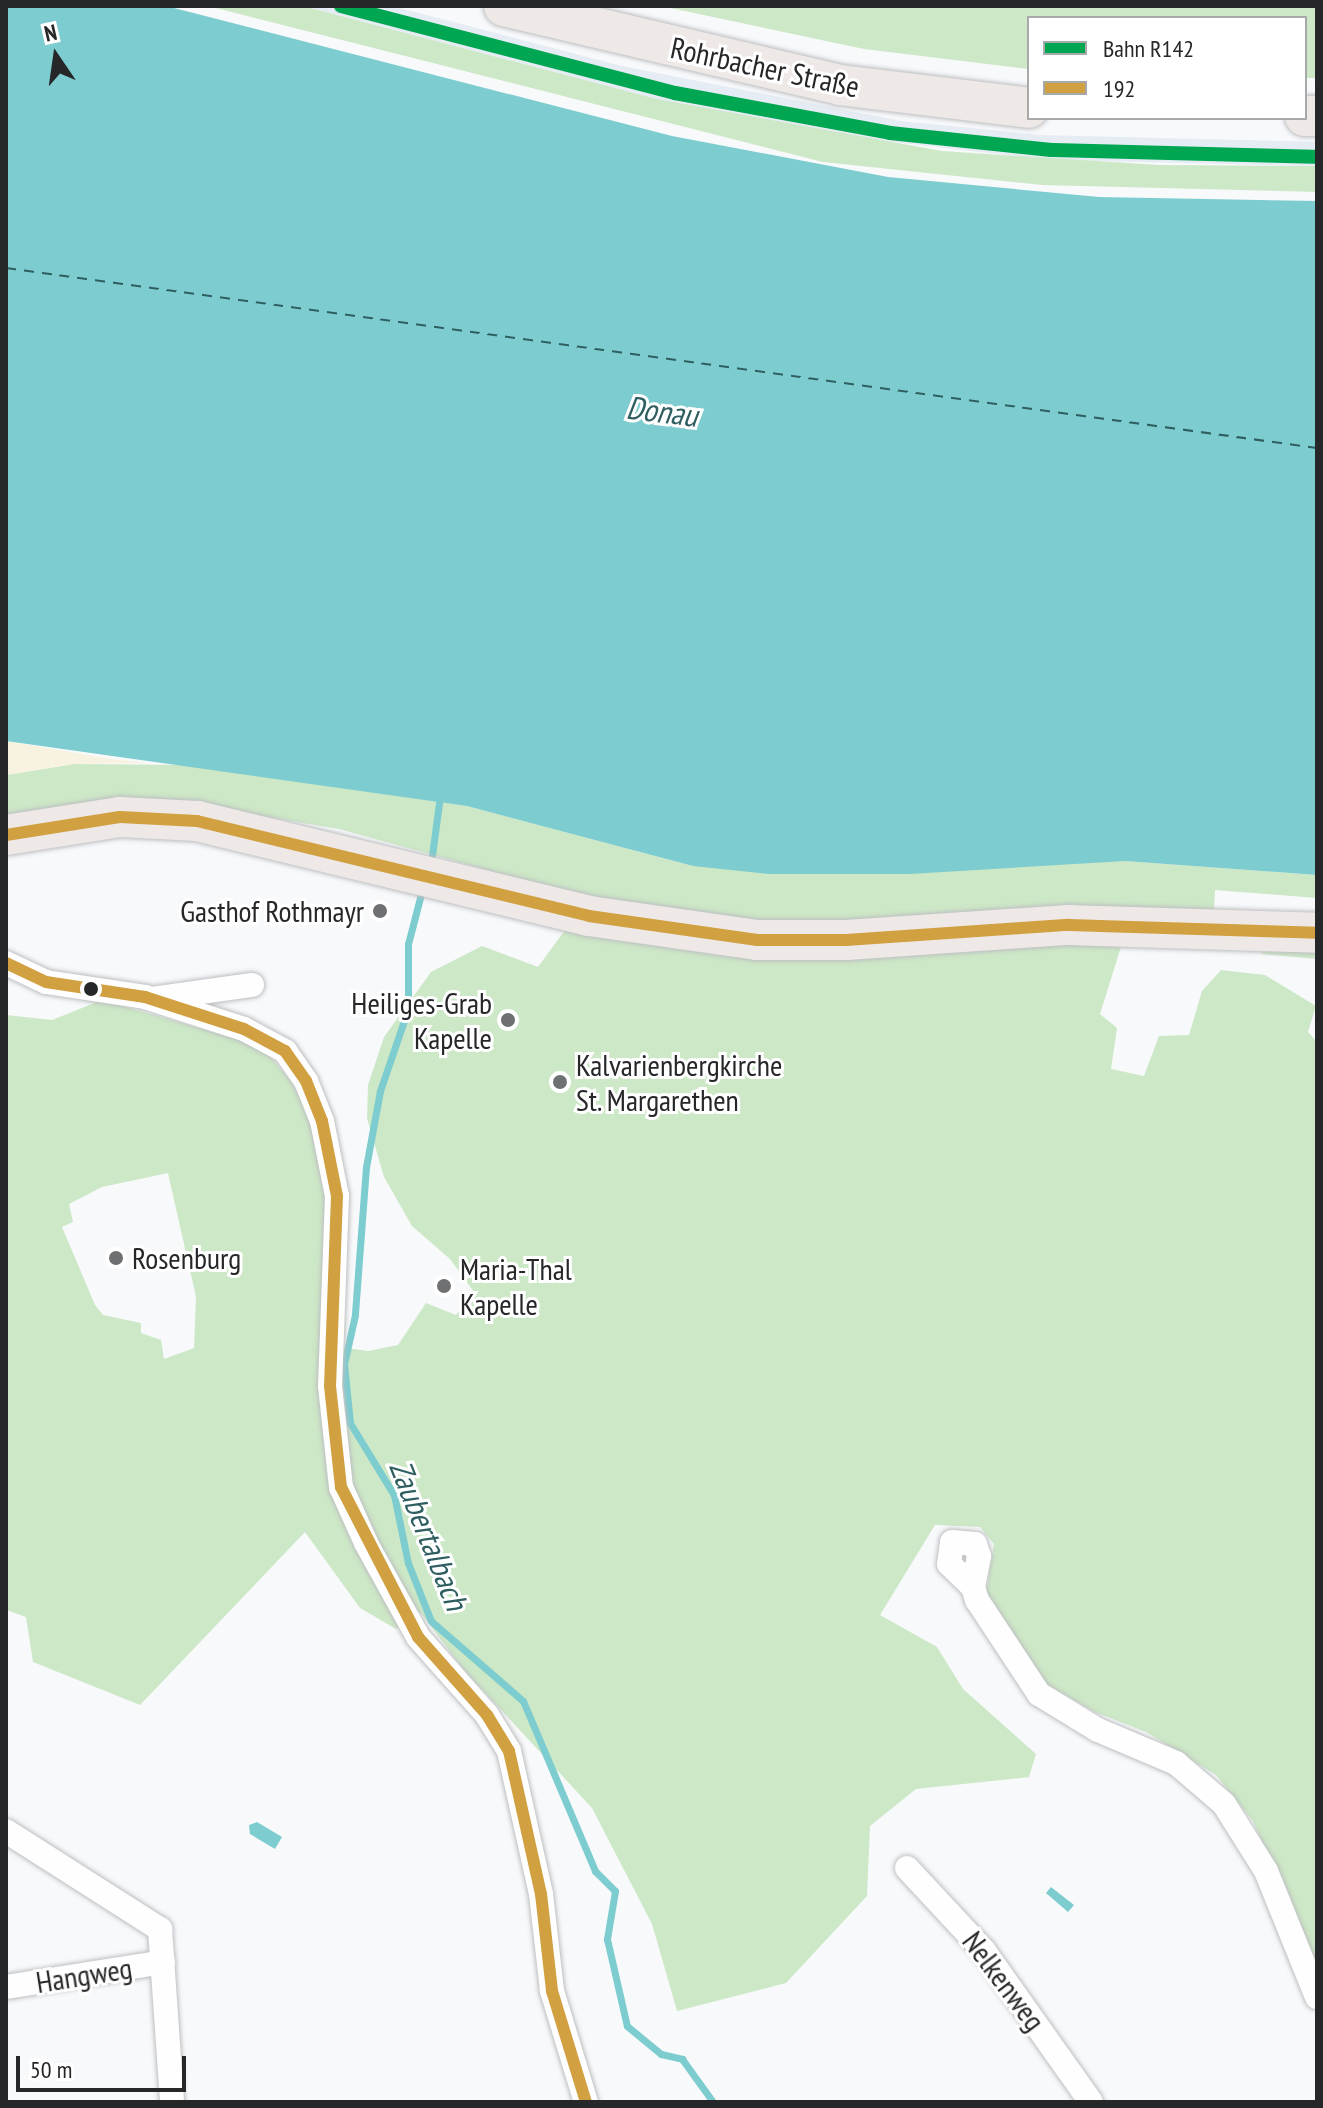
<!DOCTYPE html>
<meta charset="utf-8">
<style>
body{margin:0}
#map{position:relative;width:1323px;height:2108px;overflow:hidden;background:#f7f9fb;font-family:"PT Sans Narrow",sans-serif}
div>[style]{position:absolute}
.built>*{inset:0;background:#e6ecf3}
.green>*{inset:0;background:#cde8c6}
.sand>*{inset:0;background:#f8f3e0}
.water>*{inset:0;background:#7dcccf}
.stream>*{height:7px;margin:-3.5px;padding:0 3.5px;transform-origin:3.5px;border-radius:3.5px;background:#7dcccf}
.ferry>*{height:2px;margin-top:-1px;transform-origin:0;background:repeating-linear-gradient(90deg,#2e5e5f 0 10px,transparent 0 18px)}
.roads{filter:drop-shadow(0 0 2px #bdbfc1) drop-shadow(0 0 2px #bdbfc1)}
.street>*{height:24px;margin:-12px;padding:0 12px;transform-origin:12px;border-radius:12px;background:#fefefe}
.primary>*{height:40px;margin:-20px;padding:0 20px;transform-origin:20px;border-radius:20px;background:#eee9e7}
.bus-1>*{height:12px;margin:-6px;padding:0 6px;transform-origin:6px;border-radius:6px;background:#d1a041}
.rail-1>*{height:14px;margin:-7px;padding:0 7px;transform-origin:7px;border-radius:7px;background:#00a651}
.dots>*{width:22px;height:22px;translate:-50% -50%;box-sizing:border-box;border:4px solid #fff;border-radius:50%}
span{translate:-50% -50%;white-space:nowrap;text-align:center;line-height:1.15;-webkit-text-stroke:6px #fff;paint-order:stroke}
.street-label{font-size:30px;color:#262729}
.poi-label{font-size:30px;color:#262729}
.right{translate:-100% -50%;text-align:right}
.left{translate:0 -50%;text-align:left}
.water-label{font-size:32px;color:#2e5e5f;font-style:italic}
.frame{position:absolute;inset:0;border:8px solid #262729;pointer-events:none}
.legend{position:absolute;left:1027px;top:16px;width:280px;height:104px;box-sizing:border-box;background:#fff;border:2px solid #a8a9a9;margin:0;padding:10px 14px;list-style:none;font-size:24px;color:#262729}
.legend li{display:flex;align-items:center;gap:16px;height:40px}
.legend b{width:40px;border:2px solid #a8a9a9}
.north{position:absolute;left:16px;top:16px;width:80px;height:80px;-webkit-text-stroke:6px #fff;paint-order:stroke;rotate:347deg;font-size:22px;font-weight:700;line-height:32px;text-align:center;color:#262729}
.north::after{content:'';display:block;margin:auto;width:28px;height:36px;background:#262729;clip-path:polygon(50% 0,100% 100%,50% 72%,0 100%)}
.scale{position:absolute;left:16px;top:2056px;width:170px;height:36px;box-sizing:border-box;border:4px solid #262729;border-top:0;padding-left:10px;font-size:24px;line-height:28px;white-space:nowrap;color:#262729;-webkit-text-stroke:6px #fff;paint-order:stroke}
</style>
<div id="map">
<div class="built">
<i style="clip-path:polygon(303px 6px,392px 6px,622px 66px,901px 121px,1040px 135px,1317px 142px,1317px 166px,1050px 160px,849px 137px,657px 99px)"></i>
</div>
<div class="green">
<i style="clip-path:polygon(208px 6px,303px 6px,657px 99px,942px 151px,1159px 165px,1317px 166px,1317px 192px,1043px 185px,823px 162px)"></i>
<i style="clip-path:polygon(661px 6px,1317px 6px,1317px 78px,1305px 78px,1305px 18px,1029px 18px,1029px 69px,864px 49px)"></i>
<i style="clip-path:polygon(74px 764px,189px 765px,467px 806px,693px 866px,1126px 861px,1317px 875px,1317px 898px,1215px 890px,1214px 910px,787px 926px,643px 913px,339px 829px,214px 808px,6px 821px,6px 775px)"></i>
<i style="clip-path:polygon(evenodd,565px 930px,717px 955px,777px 958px,1125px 934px,1100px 1014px,1117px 1028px,1111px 1069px,1144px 1076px,1159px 1036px,1189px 1035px,1202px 991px,1221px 970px,1265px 975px,1316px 1006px,1308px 1032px,1317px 1042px,1317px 1969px,1253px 1821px,1216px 1775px,1146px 1732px,1095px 1712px,1039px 1680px,986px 1593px,994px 1544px,980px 1527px,935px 1525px,880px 1615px,937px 1647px,963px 1689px,1036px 1754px,1029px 1777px,916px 1789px,870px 1826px,867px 1896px,786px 1983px,677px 2011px,652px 1924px,592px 1808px,464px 1670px,420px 1612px,396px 1629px,360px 1608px,305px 1532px,140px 1705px,33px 1662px,26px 1617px,6px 1610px,6px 1015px,52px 1020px,102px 1000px,244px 1041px,269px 1055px,293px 1084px,311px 1121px,325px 1184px,339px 1347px,368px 1351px,398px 1345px,426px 1303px,456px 1315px,474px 1292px,450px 1259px,412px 1226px,384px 1177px,367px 1118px,368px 1085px,384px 1037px,431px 972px,482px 946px,538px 967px,565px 930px,168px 1173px,196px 1297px,194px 1348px,164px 1359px,161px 1340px,141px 1333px,141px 1323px,103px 1315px,95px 1305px,62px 1227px,73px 1222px,69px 1204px,102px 1187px,168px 1173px)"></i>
<i style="clip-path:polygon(1275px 941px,1317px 943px,1317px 959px,1261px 954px)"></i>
</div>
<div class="sand">
<i style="clip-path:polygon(6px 741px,111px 759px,149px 763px,74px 764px,6px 775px)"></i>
</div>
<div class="water">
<i style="clip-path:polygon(6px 6px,166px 6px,672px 136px,888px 177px,1099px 197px,1317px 201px,1317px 875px,1125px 861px,910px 874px,769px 874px,693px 866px,467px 806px,6px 741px)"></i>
<i style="clip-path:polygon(257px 1822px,282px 1837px,275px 1849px,250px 1834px,249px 1825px)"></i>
<i style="clip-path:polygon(1051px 1887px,1074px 1905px,1068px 1912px,1046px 1893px)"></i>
</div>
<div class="stream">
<i style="left:431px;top:863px;width:61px;rotate:-82.4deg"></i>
<i style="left:422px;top:890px;width:56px;rotate:104.5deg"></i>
<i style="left:408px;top:944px;width:65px;rotate:90deg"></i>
<i style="left:408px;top:1009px;width:87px;rotate:108.9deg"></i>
<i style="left:380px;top:1091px;width:77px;rotate:100.4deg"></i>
<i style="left:366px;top:1167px;width:148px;rotate:94.3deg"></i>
<i style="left:355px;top:1315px;width:50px;rotate:102.7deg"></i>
<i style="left:344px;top:1364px;width:59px;rotate:84.2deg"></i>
<i style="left:350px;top:1423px;width:84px;rotate:58.6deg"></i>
<i style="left:394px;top:1495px;width:69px;rotate:78.4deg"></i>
<i style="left:408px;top:1563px;width:62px;rotate:68.4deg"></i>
<i style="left:431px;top:1621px;width:122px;rotate:41deg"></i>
<i style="left:523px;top:1701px;width:185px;rotate:67deg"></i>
<i style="left:595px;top:1871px;width:28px;rotate:45deg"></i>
<i style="left:615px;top:1891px;width:49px;rotate:99.5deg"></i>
<i style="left:607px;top:1939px;width:89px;rotate:77.1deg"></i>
<i style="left:627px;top:2026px;width:44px;rotate:39.5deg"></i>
<i style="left:661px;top:2054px;width:22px;rotate:13deg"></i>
<i style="left:682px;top:2059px;width:53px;rotate:54.2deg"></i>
</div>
<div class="ferry">
<i style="left:6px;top:268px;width:1323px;rotate:7.82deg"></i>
</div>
<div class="roads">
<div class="street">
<i style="left:6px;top:963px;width:44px;rotate:25.4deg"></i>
<i style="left:46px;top:982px;width:100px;rotate:8.6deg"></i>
<i style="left:145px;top:997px;width:104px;rotate:17.9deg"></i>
<i style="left:244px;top:1029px;width:47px;rotate:28.2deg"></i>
<i style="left:285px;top:1051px;width:37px;rotate:55deg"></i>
<i style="left:306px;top:1081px;width:43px;rotate:68.2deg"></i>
<i style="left:322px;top:1121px;width:76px;rotate:78.7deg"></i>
<i style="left:337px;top:1196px;width:190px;rotate:92.1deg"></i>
<i style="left:330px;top:1386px;width:102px;rotate:83.8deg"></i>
<i style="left:341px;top:1487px;width:61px;rotate:65.9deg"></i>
<i style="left:366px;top:1543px;width:107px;rotate:61deg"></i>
<i style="left:418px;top:1637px;width:104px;rotate:48.5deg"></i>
<i style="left:487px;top:1715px;width:42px;rotate:58.6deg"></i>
<i style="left:509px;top:1751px;width:147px;rotate:77.4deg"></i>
<i style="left:541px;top:1894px;width:98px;rotate:83.5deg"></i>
<i style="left:552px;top:1991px;width:116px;rotate:73deg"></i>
<i style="left:152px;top:999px;width:101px;rotate:-8deg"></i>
<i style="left:973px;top:1587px;width:33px;rotate:-136deg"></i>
<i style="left:949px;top:1564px;width:22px;rotate:-82deg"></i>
<i style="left:952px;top:1542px;width:23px;rotate:5deg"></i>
<i style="left:975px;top:1544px;width:13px;rotate:72deg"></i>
<i style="left:979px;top:1556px;width:32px;rotate:101deg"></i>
<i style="left:973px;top:1587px;width:14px;rotate:73deg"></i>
<i style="left:977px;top:1600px;width:113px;rotate:56.6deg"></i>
<i style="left:1039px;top:1694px;width:69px;rotate:31.4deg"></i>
<i style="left:1098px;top:1730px;width:85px;rotate:22.9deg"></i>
<i style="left:1176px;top:1763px;width:63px;rotate:40.5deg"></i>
<i style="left:1224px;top:1804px;width:79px;rotate:57.9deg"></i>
<i style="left:1266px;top:1871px;width:136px;rotate:68deg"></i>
<i style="left:6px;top:1831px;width:183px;rotate:32.5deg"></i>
<i style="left:160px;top:1929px;width:173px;rotate:86deg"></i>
<i style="left:907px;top:1868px;width:113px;rotate:47.1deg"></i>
<i style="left:984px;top:1951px;width:185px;rotate:54.7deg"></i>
<i style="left:6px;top:1987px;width:159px;rotate:-9deg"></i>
</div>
<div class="primary">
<i style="left:504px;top:6px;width:345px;rotate:13.2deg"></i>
<i style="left:840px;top:85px;width:190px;rotate:6.9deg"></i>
<i style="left:1305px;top:116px;width:12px"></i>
<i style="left:6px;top:835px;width:115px;rotate:-9deg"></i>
<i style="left:120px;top:817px;width:77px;rotate:3deg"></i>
<i style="left:197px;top:821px;width:403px;rotate:13.6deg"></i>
<i style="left:589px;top:916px;width:170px;rotate:8.1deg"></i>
<i style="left:757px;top:940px;width:89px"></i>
<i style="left:846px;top:940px;width:223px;rotate:-3.9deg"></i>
<i style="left:1068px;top:925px;width:249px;rotate:1.8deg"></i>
</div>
</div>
<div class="bus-1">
<i style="left:6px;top:835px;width:115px;rotate:-9deg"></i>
<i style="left:120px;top:817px;width:77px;rotate:3deg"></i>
<i style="left:197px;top:821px;width:403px;rotate:13.6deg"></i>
<i style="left:589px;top:916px;width:170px;rotate:8.1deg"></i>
<i style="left:757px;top:940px;width:89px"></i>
<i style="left:846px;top:940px;width:223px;rotate:-3.9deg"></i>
<i style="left:1068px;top:925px;width:249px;rotate:1.8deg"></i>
<i style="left:6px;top:963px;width:44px;rotate:25.4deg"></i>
<i style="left:46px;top:982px;width:100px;rotate:8.6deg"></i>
<i style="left:145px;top:997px;width:104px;rotate:17.9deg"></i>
<i style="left:244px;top:1029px;width:47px;rotate:28.2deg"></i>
<i style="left:285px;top:1051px;width:37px;rotate:55deg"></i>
<i style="left:306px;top:1081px;width:43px;rotate:68.2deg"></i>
<i style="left:322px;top:1121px;width:76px;rotate:78.7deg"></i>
<i style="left:337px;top:1196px;width:190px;rotate:92.1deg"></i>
<i style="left:330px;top:1386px;width:102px;rotate:83.8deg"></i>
<i style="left:341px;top:1487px;width:169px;rotate:62.8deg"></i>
<i style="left:418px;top:1637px;width:104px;rotate:48.5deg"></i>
<i style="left:487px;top:1715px;width:42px;rotate:58.6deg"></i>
<i style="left:509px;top:1751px;width:147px;rotate:77.4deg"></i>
<i style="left:541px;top:1894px;width:98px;rotate:83.5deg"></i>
<i style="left:552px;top:1991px;width:116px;rotate:73deg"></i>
</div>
<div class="rail-1">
<i style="left:341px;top:6px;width:345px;rotate:14.6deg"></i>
<i style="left:675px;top:93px;width:219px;rotate:10.5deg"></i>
<i style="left:890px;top:133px;width:162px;rotate:6deg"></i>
<i style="left:1051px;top:150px;width:266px;rotate:1.5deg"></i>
</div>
<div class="dots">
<i style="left:380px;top:911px;background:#6f7072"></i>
<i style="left:91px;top:989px;background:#262729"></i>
<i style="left:508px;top:1020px;background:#6f7072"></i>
<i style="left:560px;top:1082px;background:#6f7072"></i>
<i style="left:116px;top:1258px;background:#6f7072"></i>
<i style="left:444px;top:1286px;background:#6f7072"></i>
</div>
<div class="street-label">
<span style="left:765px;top:67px;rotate:12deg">Rohrbacher Straße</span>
<span style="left:84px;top:1975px;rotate:-9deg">Hangweg</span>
<span style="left:1004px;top:1981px;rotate:53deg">Nelkenweg</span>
</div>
<div class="poi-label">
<span class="right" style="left:364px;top:911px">Gasthof Rothmayr</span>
<span class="right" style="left:492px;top:1020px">Heiliges-Grab<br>Kapelle</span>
<span class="left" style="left:576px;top:1082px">Kalvarienbergkirche<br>St. Margarethen</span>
<span class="left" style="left:132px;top:1258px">Rosenburg</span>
<span class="left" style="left:460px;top:1286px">Maria-Thal<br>Kapelle</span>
</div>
<div class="water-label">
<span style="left:662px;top:411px;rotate:7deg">Donau</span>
<span style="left:429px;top:1535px;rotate:68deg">Zaubertalbach</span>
</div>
<div class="frame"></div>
<ul class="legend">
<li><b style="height:10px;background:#00a651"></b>Bahn R142</li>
<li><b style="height:10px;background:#d1a041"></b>192</li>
</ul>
<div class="north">N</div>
<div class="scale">50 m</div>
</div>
